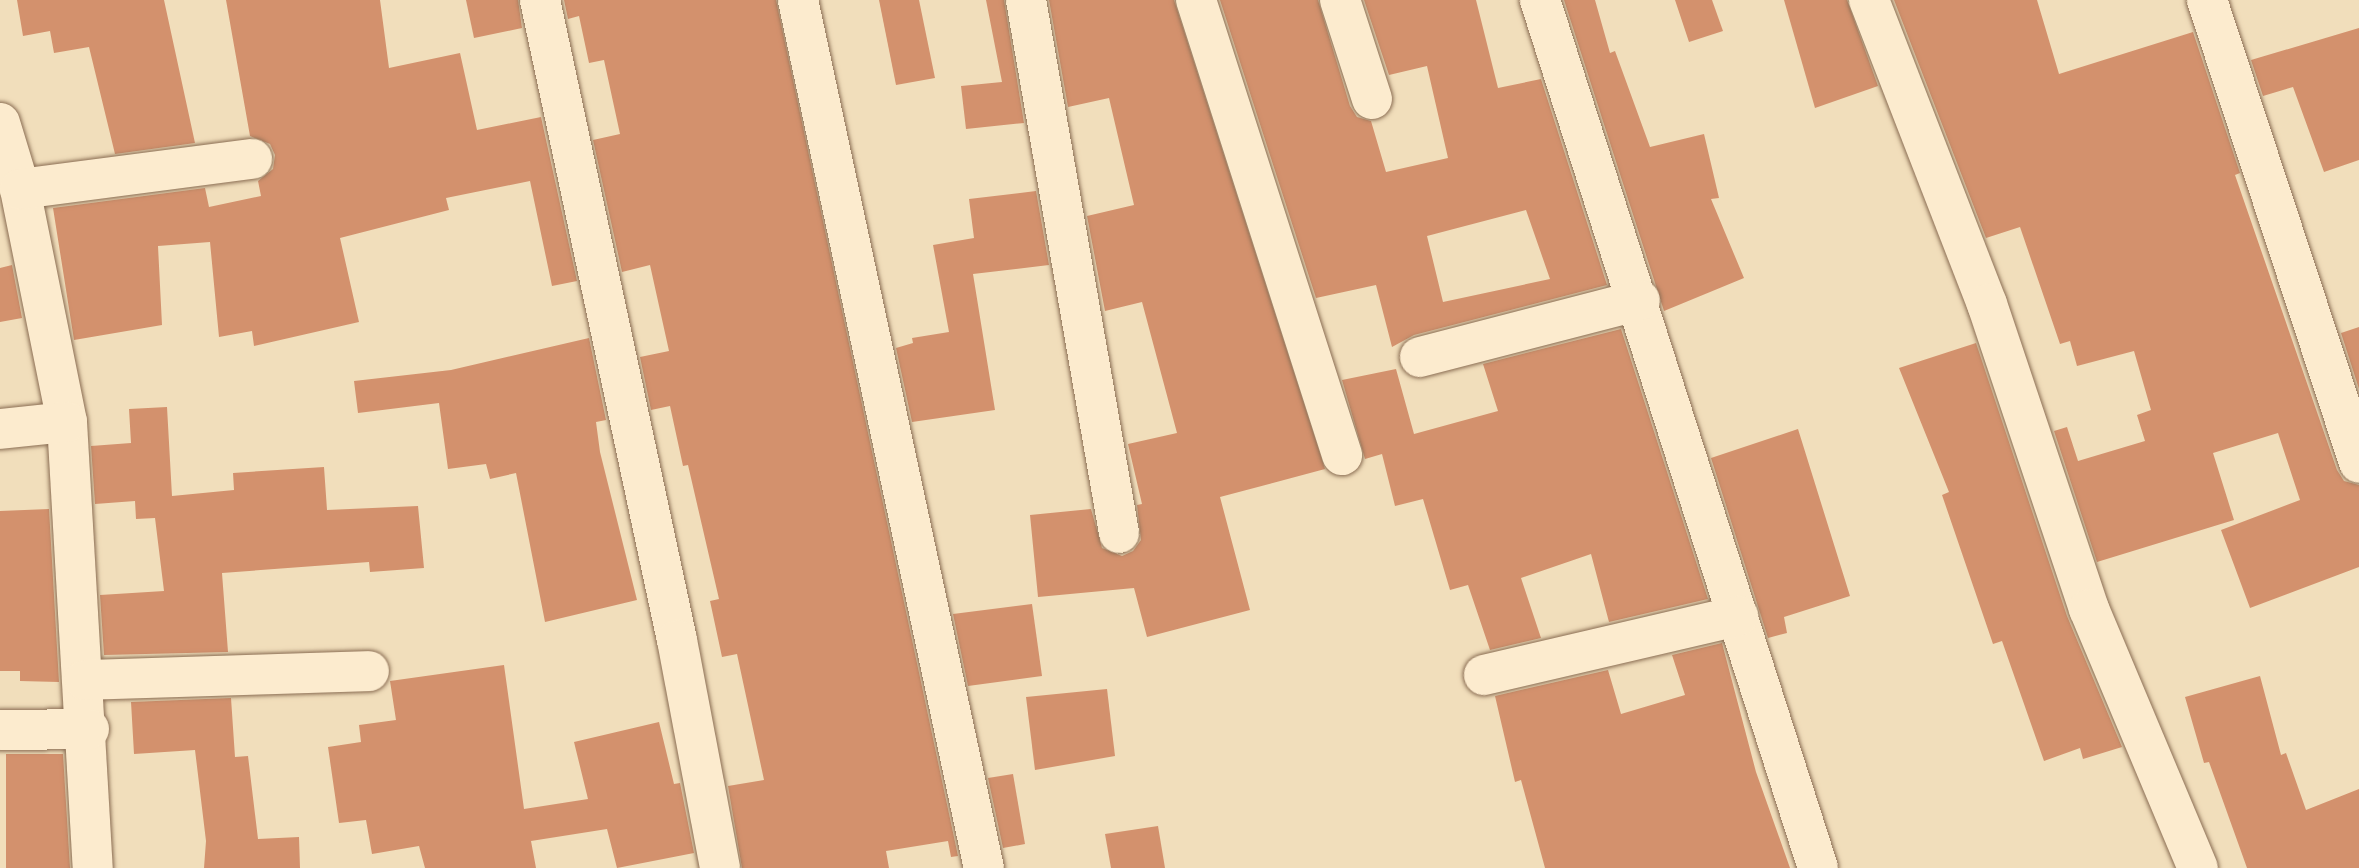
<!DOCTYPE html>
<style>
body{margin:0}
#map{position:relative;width:2359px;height:868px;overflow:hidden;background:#f1debb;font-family:"PT Serif",serif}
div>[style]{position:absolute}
.building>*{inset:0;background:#d3916d}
.roads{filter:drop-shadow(0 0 2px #8a6d53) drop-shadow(0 0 2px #8a6d53)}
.street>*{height:40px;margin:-20px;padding:0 20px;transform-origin:20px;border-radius:20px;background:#fcebce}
span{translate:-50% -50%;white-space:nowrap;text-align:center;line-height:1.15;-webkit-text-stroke:6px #f8e8cb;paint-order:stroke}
</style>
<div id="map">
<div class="building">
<i style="clip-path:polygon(17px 0,164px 0,195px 143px,115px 154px,89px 47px,54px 53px,50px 31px,23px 36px)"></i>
<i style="clip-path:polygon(226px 0,380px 0,389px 68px,460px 53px,477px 130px,541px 117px,577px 281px,552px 286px,530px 181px,446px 198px,449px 210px,340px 238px,359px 322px,254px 346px,252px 331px,219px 337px,210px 242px,158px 246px,162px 325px,74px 340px,53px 208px,205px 188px,209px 207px,261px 196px,258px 181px,273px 169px,275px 155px,270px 144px,250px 136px)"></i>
<i style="clip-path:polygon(466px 0,518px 0,522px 28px,474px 38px)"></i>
<i style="clip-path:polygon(564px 0,776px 0,958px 856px,951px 857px,948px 841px,886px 851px,889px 868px,742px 868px,728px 786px,764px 780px,737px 654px,722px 657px,710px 601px,719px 599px,688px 465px,683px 466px,670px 406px,651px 410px,640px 357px,669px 351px,650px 265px,622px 272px,593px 140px,620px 134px,604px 60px,589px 63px,579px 16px,568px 19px)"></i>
<i style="clip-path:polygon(879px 0,919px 0,935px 78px,896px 85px)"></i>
<i style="clip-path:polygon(986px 0,1004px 0,1024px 123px,966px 129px,961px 86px,1002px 82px)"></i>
<i style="clip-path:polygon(1049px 0,1174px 0,1325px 469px,1220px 497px,1250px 610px,1147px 637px,1134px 588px,1038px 597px,1030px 515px,1091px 509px,1102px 548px,1122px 556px,1133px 551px,1141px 540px,1137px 505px,1142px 504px,1128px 444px,1177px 433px,1142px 302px,1105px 311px,1087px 216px,1134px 205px,1109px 98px,1068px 107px)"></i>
<i style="clip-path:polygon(evenodd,1220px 0,1318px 0,1350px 106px,1357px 117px,1371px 121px,1386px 172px,1448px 158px,1427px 66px,1389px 75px,1364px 0,1476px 0,1498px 88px,1541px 79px,1607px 285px,1414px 335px,1392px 347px,1376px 285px,1316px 298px,1220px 0,1526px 210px,1550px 279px,1443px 302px,1427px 236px,1526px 210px)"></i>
<i style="clip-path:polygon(1564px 0,1595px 0,1610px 53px,1615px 51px,1650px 147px,1704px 134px,1719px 198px,1711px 199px,1744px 278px,1664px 311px)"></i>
<i style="clip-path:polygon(1675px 0,1712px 0,1723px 31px,1689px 42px)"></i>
<i style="clip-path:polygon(1784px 0,1847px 0,1878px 86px,1815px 108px)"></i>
<i style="clip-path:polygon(1894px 0,2037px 0,2059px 74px,2193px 32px,2240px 173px,2235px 175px,2337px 470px,2344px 481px,2359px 485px,2359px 567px,2250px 608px,2221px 530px,2300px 500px,2278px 433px,2213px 453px,2234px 520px,2097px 562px,2054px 431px,2067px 427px,2078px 461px,2145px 441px,2137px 415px,2151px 410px,2134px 351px,2077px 366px,2070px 341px,2060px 344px,2020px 227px,1986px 238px)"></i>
<i style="clip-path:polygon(2359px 28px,2359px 160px,2324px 172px,2293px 87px,2263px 96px,2251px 60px)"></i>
<i style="clip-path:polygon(1036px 191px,1049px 265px,973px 274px,995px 410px,912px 422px,896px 348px,913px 343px,912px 338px,949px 332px,933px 245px,974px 238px,969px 199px)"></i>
<i style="clip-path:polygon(12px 265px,22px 318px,0 322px,0 268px)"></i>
<i style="clip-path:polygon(2359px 327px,2359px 389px,2341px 333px)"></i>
<i style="clip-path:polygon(1621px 329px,1708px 599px,1609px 622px,1591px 554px,1521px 578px,1541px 638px,1490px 650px,1468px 585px,1450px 590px,1423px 499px,1395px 506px,1382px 454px,1365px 459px,1342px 380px,1396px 369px,1414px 434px,1498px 411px,1483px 364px)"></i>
<i style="clip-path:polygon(589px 338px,606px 420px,596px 422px,600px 452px,637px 600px,545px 622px,516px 473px,490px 479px,486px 464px,448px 469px,439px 403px,358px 413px,354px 381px,451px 370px)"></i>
<i style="clip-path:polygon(1976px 343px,2067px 616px,2122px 747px,2083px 759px,2080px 748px,2044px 761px,2002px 641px,1993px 644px,1942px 495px,1949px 492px,1899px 368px)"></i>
<i style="clip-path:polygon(167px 407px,172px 496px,234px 490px,233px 473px,324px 467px,327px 510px,418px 506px,424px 568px,370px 572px,369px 562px,222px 573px,228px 652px,104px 655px,100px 595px,164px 591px,155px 518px,136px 519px,135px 501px,95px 504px,91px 446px,131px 443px,129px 409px)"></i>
<i style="clip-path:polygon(1798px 429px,1850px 596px,1784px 617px,1787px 633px,1768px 638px,1711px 458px)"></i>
<i style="clip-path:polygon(49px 509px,59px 682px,20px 681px,20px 671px,0 671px,0 511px)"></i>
<i style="clip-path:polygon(1032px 604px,1042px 676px,968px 686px,953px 614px)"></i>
<i style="clip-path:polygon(1722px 643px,1756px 772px,1790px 868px,1545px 868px,1521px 780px,1515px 782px,1495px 696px,1608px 670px,1621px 714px,1685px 695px,1672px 655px)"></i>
<i style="clip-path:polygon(504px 665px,524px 809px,588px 799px,574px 742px,659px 722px,674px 784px,680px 783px,694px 853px,617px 868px,607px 829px,531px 841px,536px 868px,425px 868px,419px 846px,372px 854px,366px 820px,339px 823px,328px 747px,361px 742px,359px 725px,396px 720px,390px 681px)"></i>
<i style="clip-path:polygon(2260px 676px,2281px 755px,2286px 753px,2306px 810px,2359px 789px,2359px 868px,2247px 868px,2209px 762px,2204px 763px,2185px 697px)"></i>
<i style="clip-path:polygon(1107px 689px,1115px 756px,1035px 770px,1026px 697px)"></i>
<i style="clip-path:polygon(231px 698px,235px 757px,248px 756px,258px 839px,299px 837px,300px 868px,204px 868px,206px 841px,195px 750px,134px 754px,131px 702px)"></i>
<i style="clip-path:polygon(6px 754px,63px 754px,70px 868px,6px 868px)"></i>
<i style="clip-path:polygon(1013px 774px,1025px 844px,1003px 848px,988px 778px)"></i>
<i style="clip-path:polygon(1158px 826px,1165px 868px,1111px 868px,1105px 834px)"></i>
</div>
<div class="roads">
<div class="street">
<i style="left:540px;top:0;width:654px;rotate:77.92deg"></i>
<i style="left:677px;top:640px;width:232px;rotate:79.3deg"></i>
<i style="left:798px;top:0;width:888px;rotate:77.91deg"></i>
<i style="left:1026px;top:0;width:541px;rotate:80.1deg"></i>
<i style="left:1196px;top:0;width:478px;rotate:72.2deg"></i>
<i style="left:1340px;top:0;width:104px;rotate:72.1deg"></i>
<i style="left:1540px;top:0;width:911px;rotate:72.24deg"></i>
<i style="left:1869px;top:0;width:326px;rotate:68.8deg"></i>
<i style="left:1987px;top:304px;width:322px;rotate:71.5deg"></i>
<i style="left:2089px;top:609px;width:281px;rotate:67.2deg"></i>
<i style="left:2207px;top:0;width:487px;rotate:71.8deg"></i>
<i style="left:0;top:123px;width:69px;rotate:73.1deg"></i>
<i style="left:20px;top:189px;width:238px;rotate:78.6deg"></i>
<i style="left:67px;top:422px;width:447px;rotate:86.7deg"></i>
<i style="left:20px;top:189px;width:234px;rotate:-7.4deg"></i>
<i style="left:1420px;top:357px;width:227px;rotate:-14.5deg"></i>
<i style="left:0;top:429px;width:67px;rotate:-6deg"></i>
<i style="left:1484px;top:675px;width:261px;rotate:-13.1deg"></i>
<i style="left:85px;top:680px;width:284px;rotate:-1.8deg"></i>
<i style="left:0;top:730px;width:89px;rotate:-0.6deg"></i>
</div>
</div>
</div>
